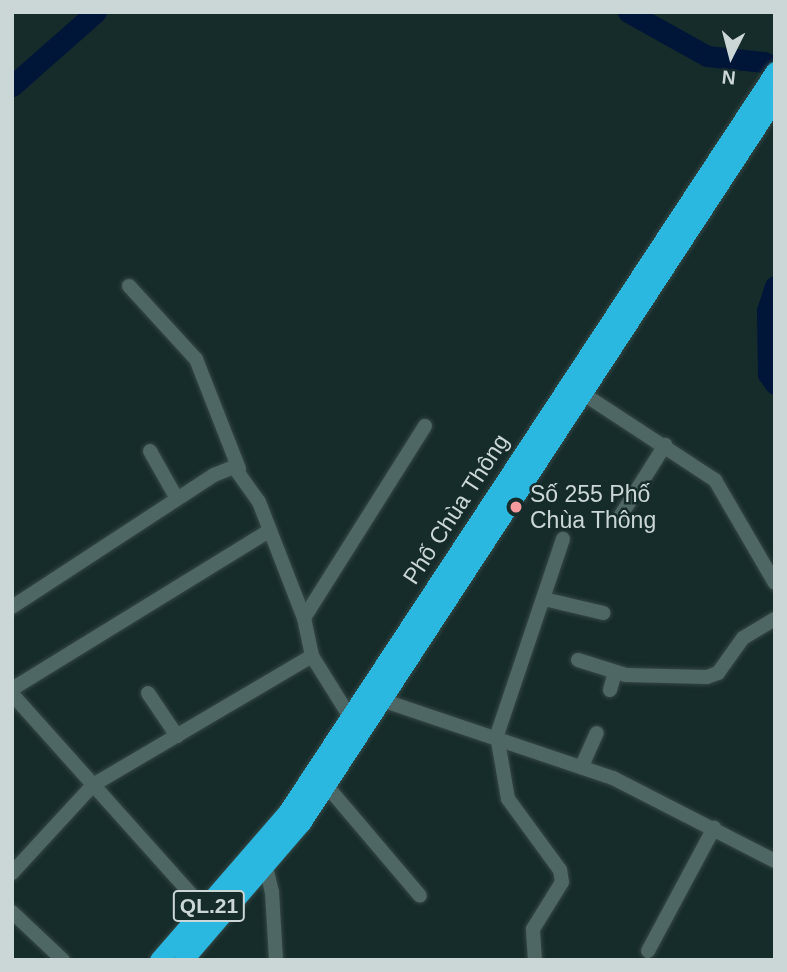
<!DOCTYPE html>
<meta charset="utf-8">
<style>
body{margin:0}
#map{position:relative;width:787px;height:972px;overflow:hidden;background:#162c2a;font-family:Helvetica,sans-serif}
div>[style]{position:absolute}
.river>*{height:21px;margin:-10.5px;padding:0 10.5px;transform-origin:10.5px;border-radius:10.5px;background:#001638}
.roads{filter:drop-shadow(0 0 2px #354745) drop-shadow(0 0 2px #354745)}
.minor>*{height:14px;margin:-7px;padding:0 7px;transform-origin:7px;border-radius:7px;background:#4f6764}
.highway>*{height:19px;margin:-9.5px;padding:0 9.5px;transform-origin:9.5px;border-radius:9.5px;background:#2bb8e0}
.dots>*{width:19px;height:19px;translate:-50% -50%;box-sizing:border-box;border:4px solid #162c2a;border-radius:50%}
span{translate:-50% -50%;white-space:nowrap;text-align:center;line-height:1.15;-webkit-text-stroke:5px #162c2a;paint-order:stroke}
.shield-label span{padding:2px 5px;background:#162c2a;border:2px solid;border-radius:5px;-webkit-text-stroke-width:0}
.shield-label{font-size:21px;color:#cad7d6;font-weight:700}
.poi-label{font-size:23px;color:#cad7d6}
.left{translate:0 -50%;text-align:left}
.street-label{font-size:23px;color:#cad7d6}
.frame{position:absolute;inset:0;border:14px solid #cad7d6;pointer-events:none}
.north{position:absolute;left:696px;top:21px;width:70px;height:70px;-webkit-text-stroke:5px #162c2a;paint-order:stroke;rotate:186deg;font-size:19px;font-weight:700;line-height:28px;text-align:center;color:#cad7d6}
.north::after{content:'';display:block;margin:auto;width:24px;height:32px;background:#cad7d6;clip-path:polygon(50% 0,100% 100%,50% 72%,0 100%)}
</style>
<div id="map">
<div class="river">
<i style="left:628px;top:12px;width:90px;rotate:29.1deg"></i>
<i style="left:707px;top:56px;width:57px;rotate:6deg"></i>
<i style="left:764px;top:62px;width:13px;rotate:29deg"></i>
<i style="left:12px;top:86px;width:112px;rotate:-41.4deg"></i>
<i style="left:775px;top:286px;width:26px;rotate:108deg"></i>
<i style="left:767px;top:311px;width:63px;rotate:89.1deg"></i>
<i style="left:768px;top:374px;width:12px;rotate:55deg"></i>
</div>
<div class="roads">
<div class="minor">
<i style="left:129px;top:286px;width:99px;rotate:47.5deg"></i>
<i style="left:196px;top:359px;width:118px;rotate:68.6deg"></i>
<i style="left:582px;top:393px;width:159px;rotate:33.2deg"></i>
<i style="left:715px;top:480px;width:119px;rotate:59.8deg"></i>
<i style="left:150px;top:451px;width:55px;rotate:60.6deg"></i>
<i style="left:621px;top:515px;width:83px;rotate:-57.8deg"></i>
<i style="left:544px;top:599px;width:61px;rotate:13.3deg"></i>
<i style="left:12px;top:607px;width:241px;rotate:-33.2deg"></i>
<i style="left:214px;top:475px;width:22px;rotate:-22deg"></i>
<i style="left:234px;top:467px;width:43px;rotate:54.5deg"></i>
<i style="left:259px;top:502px;width:124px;rotate:68.8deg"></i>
<i style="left:304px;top:618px;width:39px;rotate:78deg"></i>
<i style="left:312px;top:656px;width:72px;rotate:58.1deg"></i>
<i style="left:304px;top:618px;width:227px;rotate:-57.8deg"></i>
<i style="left:578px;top:660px;width:50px;rotate:17.4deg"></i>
<i style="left:626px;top:675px;width:81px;rotate:1.4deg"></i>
<i style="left:707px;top:677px;width:12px;rotate:-20deg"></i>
<i style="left:718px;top:673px;width:43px;rotate:-54.5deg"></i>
<i style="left:743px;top:638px;width:37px;rotate:-31deg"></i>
<i style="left:12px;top:689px;width:303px;rotate:-31.6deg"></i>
<i style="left:610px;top:690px;width:19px;rotate:-74deg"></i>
<i style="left:148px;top:693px;width:52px;rotate:56deg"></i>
<i style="left:12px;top:694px;width:290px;rotate:48.2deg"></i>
<i style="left:382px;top:700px;width:244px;rotate:18.7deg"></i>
<i style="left:613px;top:778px;width:182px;rotate:27.1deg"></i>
<i style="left:582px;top:766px;width:36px;rotate:-66deg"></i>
<i style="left:326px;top:785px;width:145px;rotate:49.7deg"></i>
<i style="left:264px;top:858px;width:35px;rotate:77deg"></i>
<i style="left:272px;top:892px;width:68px;rotate:86.6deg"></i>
<i style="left:12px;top:873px;width:120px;rotate:-47.4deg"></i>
<i style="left:93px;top:785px;width:254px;rotate:-30.5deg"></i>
<i style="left:12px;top:912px;width:70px;rotate:43.3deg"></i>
<i style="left:648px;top:951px;width:140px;rotate:-61.8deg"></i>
<i style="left:535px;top:960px;width:31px;rotate:-94deg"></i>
<i style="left:533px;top:929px;width:55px;rotate:-58.3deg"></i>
<i style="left:562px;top:882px;width:12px;rotate:-99deg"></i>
<i style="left:560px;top:870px;width:88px;rotate:-126.2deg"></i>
<i style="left:508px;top:799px;width:65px;rotate:-99.8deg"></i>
<i style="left:497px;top:735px;width:207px;rotate:-71.4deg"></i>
</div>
<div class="highway">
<i style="left:159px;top:960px;width:197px;rotate:-49.1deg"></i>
<i style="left:288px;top:811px;width:886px;rotate:-56.65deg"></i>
<i style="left:183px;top:960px;width:181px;rotate:-49.3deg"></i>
<i style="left:301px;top:823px;width:865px;rotate:-56.79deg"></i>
</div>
</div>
<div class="dots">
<i style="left:516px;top:507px;background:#f49b9f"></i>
</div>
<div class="shield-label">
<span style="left:209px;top:906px">QL.21</span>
</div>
<div class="poi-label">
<span class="left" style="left:530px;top:507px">Số 255 Phố<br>Chùa Thông</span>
</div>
<div class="street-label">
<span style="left:456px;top:509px;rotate:-57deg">Phố Chùa Thông</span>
</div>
<div class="frame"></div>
<div class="north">N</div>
</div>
